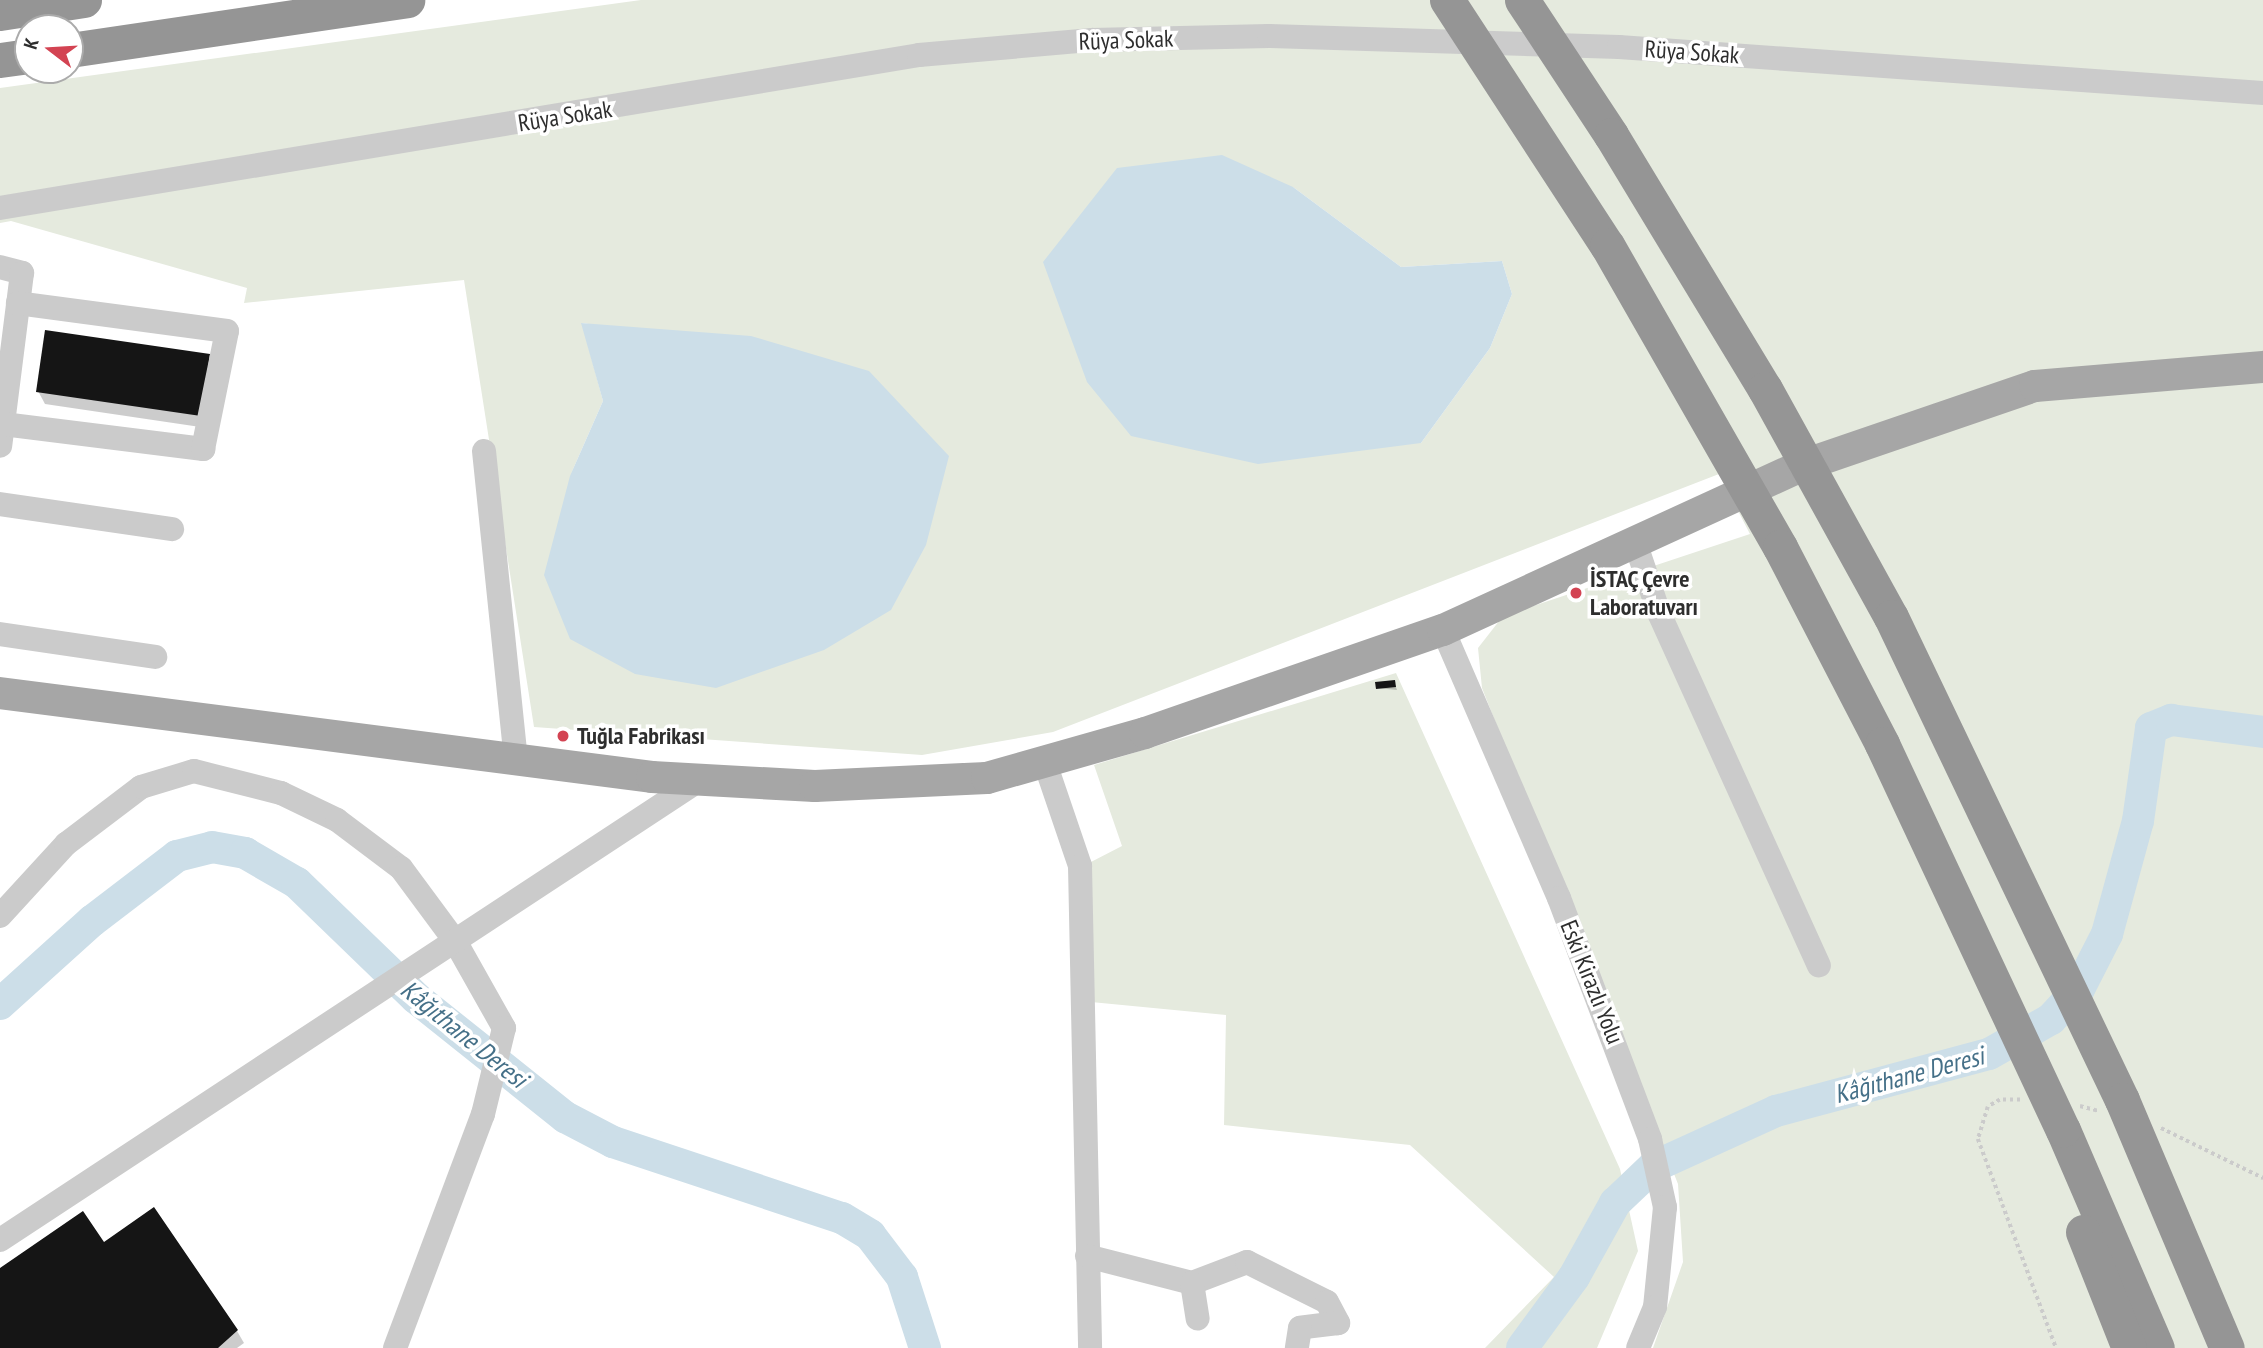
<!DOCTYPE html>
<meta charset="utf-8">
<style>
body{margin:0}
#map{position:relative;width:2263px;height:1348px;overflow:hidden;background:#fff;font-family:"PT Sans Narrow",sans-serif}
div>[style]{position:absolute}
.green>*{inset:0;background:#e5eade}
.water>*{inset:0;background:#ccdee8}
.shadow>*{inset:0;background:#0003}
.river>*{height:32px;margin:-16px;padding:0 16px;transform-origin:16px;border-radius:16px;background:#ccdee8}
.building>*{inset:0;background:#151515}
.path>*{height:3.5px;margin-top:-1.75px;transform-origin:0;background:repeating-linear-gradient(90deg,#cbcbcb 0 3.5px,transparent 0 7px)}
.minor>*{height:24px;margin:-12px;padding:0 12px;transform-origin:12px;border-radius:12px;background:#cbcbcb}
.major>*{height:32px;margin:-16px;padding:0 16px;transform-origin:16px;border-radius:16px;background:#a6a6a6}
.highway>*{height:35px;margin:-17.5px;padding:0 17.5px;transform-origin:17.5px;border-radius:17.5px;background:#959595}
.highway-bridge>*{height:35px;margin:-17.5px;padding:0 17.5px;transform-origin:17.5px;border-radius:17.5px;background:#959595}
.dots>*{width:19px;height:19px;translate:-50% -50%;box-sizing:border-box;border:4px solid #fff;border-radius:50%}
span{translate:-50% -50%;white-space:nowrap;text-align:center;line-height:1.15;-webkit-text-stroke:7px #fff;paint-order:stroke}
.street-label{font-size:24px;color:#2e2e2e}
.poi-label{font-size:24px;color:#2e2e2e;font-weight:700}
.left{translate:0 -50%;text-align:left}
.water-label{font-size:26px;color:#457088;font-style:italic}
.north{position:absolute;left:14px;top:14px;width:70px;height:70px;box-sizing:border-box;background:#fff;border:2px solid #ababab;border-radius:50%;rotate:287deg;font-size:19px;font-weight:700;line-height:28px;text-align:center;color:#2e2e2e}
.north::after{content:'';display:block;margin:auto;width:24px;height:32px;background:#d34352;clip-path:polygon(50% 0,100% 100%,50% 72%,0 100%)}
</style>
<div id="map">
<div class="green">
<i style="clip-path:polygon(evenodd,641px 0,2263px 0,2263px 1348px,1653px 1348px,1683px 1262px,1678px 1184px,1482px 688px,1478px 648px,1503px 616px,1750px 534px,1719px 474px,1053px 732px,922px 755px,534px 727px,464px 280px,244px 303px,247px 288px,11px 221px,0 223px,0 88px,641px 0,1293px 187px,1401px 267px,1502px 261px,1512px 294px,1490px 348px,1421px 443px,1293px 187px,641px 0,582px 323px,639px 331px,570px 476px,603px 401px,582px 323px)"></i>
<i style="clip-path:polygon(1396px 673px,1620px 1169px,1638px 1251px,1597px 1348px,1485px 1348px,1554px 1277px,1410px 1145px,1224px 1125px,1226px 1015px,1091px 1002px,1089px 863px,1122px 846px,1094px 765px)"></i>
</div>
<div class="water">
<i style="clip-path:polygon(1222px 155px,1293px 187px,1401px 267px,1502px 261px,1512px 294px,1490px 348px,1421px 443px,1258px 464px,1131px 436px,1087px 382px,1043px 262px,1117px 168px)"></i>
<i style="clip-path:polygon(581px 323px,751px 336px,869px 371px,949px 456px,926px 545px,891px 610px,824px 650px,716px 688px,635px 674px,570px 639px,544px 575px,570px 476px,603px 401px)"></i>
</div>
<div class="shadow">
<i style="clip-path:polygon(209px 356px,207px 428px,45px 404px,38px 391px)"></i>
<i style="clip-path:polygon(1394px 682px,1397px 690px,1377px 688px)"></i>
<i style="clip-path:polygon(104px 1244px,237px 1331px,244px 1343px,237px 1348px,0 1348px,0 1270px)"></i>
</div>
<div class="river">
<i style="left:0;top:1004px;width:124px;rotate:-42.1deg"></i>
<i style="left:92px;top:921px;width:107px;rotate:-37.4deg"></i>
<i style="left:177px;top:856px;width:36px;rotate:-14deg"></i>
<i style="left:212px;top:847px;width:34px;rotate:10deg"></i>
<i style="left:245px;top:853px;width:60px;rotate:30deg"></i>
<i style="left:297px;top:883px;width:165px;rotate:44deg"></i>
<i style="left:416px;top:998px;width:191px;rotate:38.6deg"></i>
<i style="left:565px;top:1117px;width:54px;rotate:27.5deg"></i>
<i style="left:613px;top:1142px;width:241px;rotate:18.4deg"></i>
<i style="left:842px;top:1218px;width:33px;rotate:31deg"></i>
<i style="left:870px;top:1235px;width:53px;rotate:52.7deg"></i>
<i style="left:902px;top:1277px;width:75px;rotate:72.1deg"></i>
<i style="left:1522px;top:1348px;width:88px;rotate:-53.8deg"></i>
<i style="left:1574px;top:1277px;width:85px;rotate:-61deg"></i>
<i style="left:1615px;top:1203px;width:52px;rotate:-43.5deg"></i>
<i style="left:1653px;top:1167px;width:135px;rotate:-24.5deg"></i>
<i style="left:1776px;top:1111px;width:220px;rotate:-15deg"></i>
<i style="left:1989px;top:1054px;width:71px;rotate:-29.4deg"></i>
<i style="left:2051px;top:1019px;width:41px;rotate:-47deg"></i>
<i style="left:2079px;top:989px;width:62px;rotate:-63deg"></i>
<i style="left:2107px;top:934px;width:117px;rotate:-74.7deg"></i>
<i style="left:2138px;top:821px;width:94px;rotate:-82deg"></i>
<i style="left:2151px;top:728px;width:22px;rotate:-22deg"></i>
<i style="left:2171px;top:720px;width:93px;rotate:7.4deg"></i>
</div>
<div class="building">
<i style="clip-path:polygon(45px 330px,210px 354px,201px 416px,36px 392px)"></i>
<i style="clip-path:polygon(1395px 680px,1396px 687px,1376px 689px,1375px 682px)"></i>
<i style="clip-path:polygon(154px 1207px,238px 1330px,218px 1348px,0 1348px,0 1268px,83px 1211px,104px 1242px)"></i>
</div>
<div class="path">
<i style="left:2020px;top:1100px;width:20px;rotate:180deg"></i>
<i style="left:2000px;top:1100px;width:14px;rotate:150deg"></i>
<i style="left:1988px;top:1107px;width:34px;rotate:107deg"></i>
<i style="left:1978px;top:1139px;width:223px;rotate:69.5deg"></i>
<i style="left:2080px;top:1106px;width:20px;rotate:15deg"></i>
<i style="left:2161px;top:1128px;width:114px;rotate:26.1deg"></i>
</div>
<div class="minor">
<i style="left:0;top:208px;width:932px;rotate:-9.45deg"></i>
<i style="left:919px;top:55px;width:174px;rotate:-5deg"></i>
<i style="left:1092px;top:40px;width:177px;rotate:-1.3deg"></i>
<i style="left:1269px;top:36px;width:350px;rotate:1.8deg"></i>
<i style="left:1619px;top:47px;width:646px;rotate:4.09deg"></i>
<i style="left:0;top:267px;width:23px;rotate:15deg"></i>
<i style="left:22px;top:273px;width:174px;rotate:97.2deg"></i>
<i style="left:3px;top:424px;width:202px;rotate:7.1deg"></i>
<i style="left:203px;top:449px;width:120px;rotate:-78.5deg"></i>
<i style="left:227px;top:331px;width:211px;rotate:-172.4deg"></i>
<i style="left:484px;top:451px;width:310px;rotate:84.1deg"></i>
<i style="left:0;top:504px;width:174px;rotate:8.3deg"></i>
<i style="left:1635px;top:542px;width:75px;rotate:71.3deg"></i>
<i style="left:1659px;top:613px;width:387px;rotate:65.6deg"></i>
<i style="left:1443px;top:630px;width:292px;rotate:66.6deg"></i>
<i style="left:1559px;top:898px;width:258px;rotate:69.3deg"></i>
<i style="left:1650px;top:1139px;width:70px;rotate:77.6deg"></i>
<i style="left:1665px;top:1207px;width:100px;rotate:95.7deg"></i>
<i style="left:1655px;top:1307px;width:44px;rotate:112.5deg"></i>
<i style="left:0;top:634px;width:157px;rotate:8.4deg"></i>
<i style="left:1045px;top:763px;width:109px;rotate:71.2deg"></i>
<i style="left:1080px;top:866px;width:482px;rotate:88.8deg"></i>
<i style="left:0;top:916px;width:98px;rotate:-47.5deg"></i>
<i style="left:66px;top:844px;width:94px;rotate:-37.2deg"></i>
<i style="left:141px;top:787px;width:55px;rotate:-16.8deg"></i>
<i style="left:194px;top:771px;width:90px;rotate:14.2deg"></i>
<i style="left:281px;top:793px;width:62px;rotate:25.7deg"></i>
<i style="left:337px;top:820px;width:80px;rotate:36.9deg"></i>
<i style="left:401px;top:868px;width:91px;rotate:53.5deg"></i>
<i style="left:455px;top:941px;width:100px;rotate:60.6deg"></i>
<i style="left:504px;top:1028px;width:89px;rotate:103.7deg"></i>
<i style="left:483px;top:1114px;width:250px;rotate:110.6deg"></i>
<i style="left:0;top:1240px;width:839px;rotate:-33.33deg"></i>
<i style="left:1087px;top:1256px;width:108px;rotate:14.4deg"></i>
<i style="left:1192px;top:1283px;width:59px;rotate:-20.9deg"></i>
<i style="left:1247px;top:1262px;width:89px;rotate:26.6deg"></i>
<i style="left:1327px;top:1302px;width:24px;rotate:62deg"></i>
<i style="left:1338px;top:1323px;width:38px;rotate:173deg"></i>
<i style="left:1300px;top:1328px;width:20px;rotate:99deg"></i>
<i style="left:1192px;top:1283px;width:36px;rotate:81deg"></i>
</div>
<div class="major">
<i style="left:0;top:693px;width:657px;rotate:7.34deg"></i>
<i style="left:652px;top:777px;width:163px;rotate:3.2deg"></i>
<i style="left:815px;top:786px;width:172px;rotate:-2.7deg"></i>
<i style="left:987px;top:778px;width:164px;rotate:-15.9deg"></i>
<i style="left:1145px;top:733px;width:315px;rotate:-19.1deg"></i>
<i style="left:1443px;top:630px;width:397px;rotate:-24.6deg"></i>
<i style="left:1804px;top:465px;width:244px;rotate:-18.9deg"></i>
<i style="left:2035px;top:386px;width:229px;rotate:-4.8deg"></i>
</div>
<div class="highway">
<i style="left:0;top:13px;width:85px;rotate:-8.8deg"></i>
<i style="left:70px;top:50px;width:341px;rotate:-8.4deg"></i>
<i style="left:0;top:60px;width:28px;rotate:-8deg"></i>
<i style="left:2063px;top:1130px;width:237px;rotate:66.7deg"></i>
<i style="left:2083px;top:1232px;width:125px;rotate:68.4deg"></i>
</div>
<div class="highway-bridge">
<i style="left:1447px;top:0;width:293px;rotate:56.9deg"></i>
<i style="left:1607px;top:245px;width:348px;rotate:60.2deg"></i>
<i style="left:1780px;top:547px;width:222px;rotate:62.6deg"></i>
<i style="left:1882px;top:744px;width:426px;rotate:64.9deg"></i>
<i style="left:1522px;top:0;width:162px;rotate:56.6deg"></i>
<i style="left:1611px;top:135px;width:297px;rotate:58.8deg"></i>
<i style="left:1765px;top:389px;width:260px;rotate:61.1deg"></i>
<i style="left:1891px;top:617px;width:535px;rotate:64.44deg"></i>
<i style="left:2122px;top:1100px;width:269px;rotate:67.1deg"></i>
</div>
<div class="dots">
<i style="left:1576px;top:593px;background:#d34352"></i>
<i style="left:563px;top:736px;background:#d34352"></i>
</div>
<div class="street-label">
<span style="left:1126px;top:40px;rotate:-2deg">Rüya Sokak</span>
<span style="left:1692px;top:52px;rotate:4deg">Rüya Sokak</span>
<span style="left:565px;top:116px;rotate:-9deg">Rüya Sokak</span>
<span style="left:1592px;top:982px;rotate:68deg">Eski Kirazlı Yolu</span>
</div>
<div class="poi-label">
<span class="left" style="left:1590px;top:593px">İSTAÇ Çevre<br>Laboratuvarı</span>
<span class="left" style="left:577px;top:736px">Tuğla Fabrikası</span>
</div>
<div class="water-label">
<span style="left:464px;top:1034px;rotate:39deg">Kâğıthane Deresi</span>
<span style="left:1909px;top:1075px;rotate:-15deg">Kâğıthane Deresi</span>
</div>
<div class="north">K</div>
</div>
